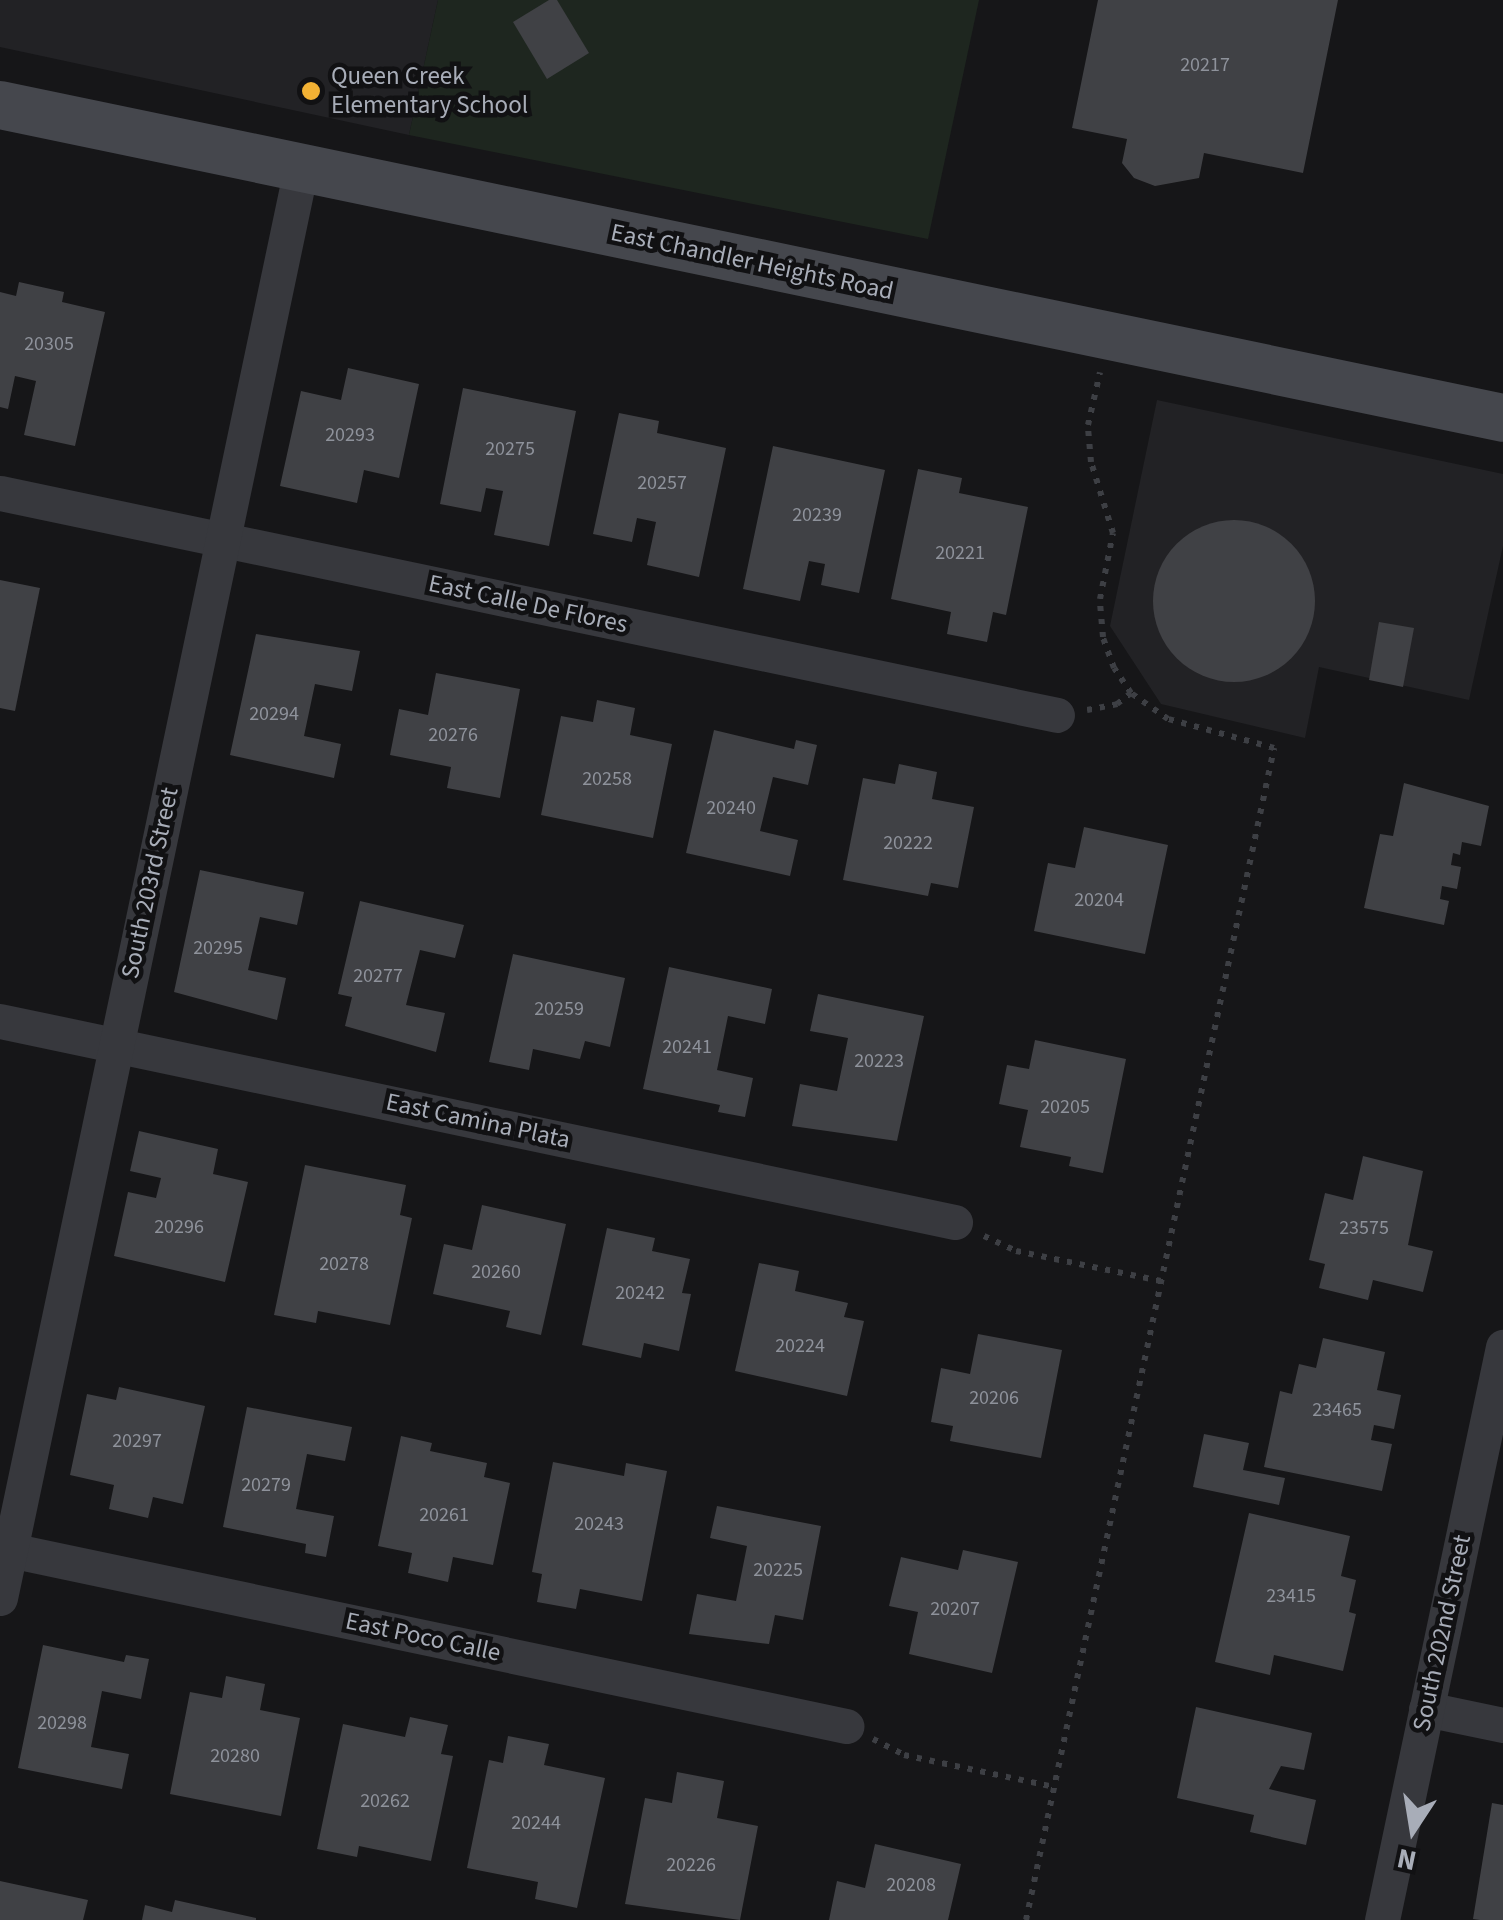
<!DOCTYPE html>
<style>
body{margin:0}
#map{position:relative;width:1503px;height:1920px;overflow:hidden;background:#161618;font-family:"Source Sans 3",sans-serif}
div>[style]{position:absolute}
.built>*{inset:0;background:#222225}
.green>*{inset:0;background:#1e261f}
.building>*{inset:0;background:#404145}
.round{border-radius:50%}
.path>*{height:6px;margin-top:-3px;transform-origin:0;background:repeating-linear-gradient(90deg,#3d3f44 0 5px,transparent 0 13px)}
.street>*{height:35px;margin:-17.5px;padding:0 17.5px;transform-origin:17.5px;border-radius:17.5px;background:#37383d}
.secondary>*{height:48px;margin:-24px;padding:0 24px;transform-origin:24px;border-radius:24px;background:#45474d}
.dots>*{width:28px;height:28px;translate:-50% -50%;box-sizing:border-box;border:5px solid #111113;border-radius:50%}
span{translate:-50% -50%;white-space:nowrap;text-align:center;line-height:1.15;-webkit-text-stroke:9px #111113;paint-order:stroke}
.number-label{font-size:20px;color:#8e929b}
.number-label span{-webkit-text-stroke-width:0}
.poi-label{font-size:25px;color:#a8adb8}
.left{translate:0 -50%;text-align:left}
.street-label{font-size:25px;color:#a8adb8}
.north{position:absolute;left:1363px;top:1780px;width:100px;height:100px;-webkit-text-stroke:8px #111113;paint-order:stroke;rotate:192deg;font-size:28px;font-weight:700;line-height:40px;text-align:center;color:#a8adb8}
.north::after{content:'';display:block;margin:auto;width:35px;height:45px;background:#a8adb8;clip-path:polygon(50% 0,100% 100%,50% 72%,0 100%)}
</style>
<div id="map">
<div class="built">
<i style="clip-path:polygon(0 0,438px 0,409px 135px,0 47px)"></i>
<i style="clip-path:polygon(1157px 400px,1503px 474px,1503px 546px,1469px 700px,1319px 667px,1305px 738px,1161px 704px,1110px 626px)"></i>
</div>
<div class="green">
<i style="clip-path:polygon(438px 0,979px 0,928px 239px,409px 135px)"></i>
</div>
<div class="building">
<i style="clip-path:polygon(549px 0,557px 0,589px 53px,547px 79px,513px 22px)"></i>
<i style="clip-path:polygon(1098px 0,1338px 0,1303px 173px,1204px 153px,1199px 178px,1155px 186px,1134px 178px,1122px 163px,1127px 139px,1072px 128px)"></i>
<i style="clip-path:polygon(19px 282px,64px 292px,62px 302px,105px 312px,75px 446px,24px 435px,36px 381px,15px 376px,8px 409px,0 407px,0 292px,16px 296px)"></i>
<i style="clip-path:polygon(348px 368px,419px 384px,399px 478px,364px 470px,357px 503px,280px 486px,301px 391px,341px 400px)"></i>
<i style="clip-path:polygon(463px 388px,576px 411px,549px 546px,494px 535px,503px 491px,486px 488px,481px 512px,440px 504px)"></i>
<i style="clip-path:polygon(619px 413px,659px 421px,657px 433px,726px 448px,699px 577px,647px 565px,656px 522px,637px 518px,632px 542px,593px 534px)"></i>
<i style="clip-path:polygon(773px 446px,885px 470px,859px 593px,821px 585px,825px 564px,809px 561px,800px 601px,743px 589px)"></i>
<i style="clip-path:polygon(918px 469px,962px 478px,959px 493px,1028px 507px,1006px 615px,993px 612px,987px 642px,947px 634px,951px 612px,891px 599px)"></i>
<i class="round" style="left:1153px;top:520px;width:162px;height:162px"></i>
<i style="clip-path:polygon(0 580px,40px 588px,15px 711px,0 708px)"></i>
<i style="clip-path:polygon(1379px 622px,1414px 628px,1403px 687px,1369px 680px)"></i>
<i style="clip-path:polygon(256px 634px,360px 651px,352px 691px,315px 684px,304px 736px,341px 744px,334px 778px,230px 755px)"></i>
<i style="clip-path:polygon(436px 673px,520px 689px,500px 798px,447px 788px,451px 767px,390px 755px,399px 709px,428px 715px)"></i>
<i style="clip-path:polygon(597px 700px,635px 708px,630px 735px,672px 744px,653px 838px,541px 815px,561px 716px,593px 722px)"></i>
<i style="clip-path:polygon(714px 730px,794px 749px,796px 740px,817px 745px,808px 785px,773px 777px,760px 831px,798px 840px,790px 876px,686px 853px)"></i>
<i style="clip-path:polygon(899px 764px,937px 772px,932px 799px,974px 807px,958px 888px,931px 883px,928px 896px,843px 880px,863px 778px,895px 784px)"></i>
<i style="clip-path:polygon(1404px 783px,1489px 806px,1481px 846px,1462px 842px,1460px 855px,1453px 853px,1451px 865px,1461px 867px,1457px 889px,1442px 886px,1440px 899px,1449px 901px,1444px 925px,1364px 908px,1380px 834px,1393px 836px)"></i>
<i style="clip-path:polygon(1084px 827px,1168px 845px,1145px 954px,1034px 931px,1048px 863px,1075px 868px)"></i>
<i style="clip-path:polygon(200px 870px,304px 892px,297px 925px,260px 917px,248px 970px,286px 978px,277px 1020px,174px 992px)"></i>
<i style="clip-path:polygon(360px 901px,464px 925px,455px 958px,420px 950px,406px 1005px,445px 1013px,436px 1052px,345px 1026px,352px 997px,338px 994px)"></i>
<i style="clip-path:polygon(513px 954px,625px 978px,610px 1047px,585px 1041px,580px 1059px,533px 1049px,529px 1070px,489px 1062px)"></i>
<i style="clip-path:polygon(669px 967px,772px 989px,765px 1024px,728px 1016px,717px 1070px,753px 1078px,745px 1117px,718px 1112px,720px 1105px,643px 1089px)"></i>
<i style="clip-path:polygon(818px 994px,924px 1016px,897px 1141px,792px 1126px,800px 1084px,837px 1091px,848px 1038px,810px 1031px)"></i>
<i style="clip-path:polygon(1035px 1040px,1126px 1059px,1103px 1173px,1069px 1166px,1071px 1157px,1020px 1147px,1028px 1110px,999px 1104px,1007px 1065px,1029px 1069px)"></i>
<i style="clip-path:polygon(139px 1131px,218px 1149px,213px 1174px,248px 1182px,225px 1282px,114px 1256px,128px 1192px,156px 1198px,161px 1178px,130px 1171px)"></i>
<i style="clip-path:polygon(1363px 1156px,1423px 1171px,1408px 1245px,1433px 1251px,1423px 1292px,1373px 1280px,1368px 1300px,1319px 1288px,1325px 1264px,1309px 1260px,1325px 1193px,1353px 1200px)"></i>
<i style="clip-path:polygon(305px 1165px,406px 1185px,400px 1215px,412px 1218px,390px 1325px,318px 1311px,316px 1323px,274px 1315px)"></i>
<i style="clip-path:polygon(482px 1205px,566px 1224px,541px 1335px,506px 1327px,510px 1311px,433px 1294px,444px 1244px,472px 1250px)"></i>
<i style="clip-path:polygon(607px 1228px,655px 1238px,652px 1251px,690px 1259px,682px 1293px,691px 1294px,679px 1351px,644px 1343px,641px 1358px,582px 1345px)"></i>
<i style="clip-path:polygon(759px 1263px,799px 1271px,795px 1291px,848px 1303px,844px 1317px,864px 1321px,847px 1396px,735px 1371px)"></i>
<i style="clip-path:polygon(978px 1334px,1062px 1350px,1041px 1458px,950px 1441px,953px 1426px,931px 1422px,941px 1368px,970px 1374px)"></i>
<i style="clip-path:polygon(1323px 1338px,1385px 1352px,1377px 1390px,1401px 1395px,1394px 1429px,1374px 1425px,1371px 1440px,1392px 1444px,1382px 1491px,1264px 1467px,1280px 1391px,1292px 1394px,1299px 1364px,1316px 1368px)"></i>
<i style="clip-path:polygon(119px 1387px,205px 1406px,183px 1504px,153px 1497px,148px 1518px,109px 1509px,114px 1485px,70px 1475px,87px 1394px,116px 1400px)"></i>
<i style="clip-path:polygon(247px 1407px,352px 1427px,345px 1461px,307px 1454px,296px 1509px,334px 1516px,326px 1557px,305px 1553px,306px 1544px,223px 1527px)"></i>
<i style="clip-path:polygon(1204px 1434px,1249px 1443px,1243px 1470px,1285px 1478px,1279px 1505px,1193px 1487px)"></i>
<i style="clip-path:polygon(401px 1436px,432px 1443px,430px 1451px,487px 1463px,484px 1477px,510px 1483px,493px 1565px,453px 1557px,448px 1582px,408px 1573px,412px 1553px,378px 1546px)"></i>
<i style="clip-path:polygon(553px 1462px,624px 1476px,626px 1463px,667px 1471px,642px 1601px,580px 1589px,576px 1609px,537px 1602px,542px 1574px,532px 1572px)"></i>
<i style="clip-path:polygon(717px 1506px,821px 1526px,803px 1620px,775px 1615px,769px 1644px,689px 1634px,697px 1594px,736px 1601px,747px 1546px,710px 1538px)"></i>
<i style="clip-path:polygon(1249px 1513px,1350px 1536px,1341px 1576px,1356px 1580px,1349px 1612px,1356px 1614px,1343px 1671px,1274px 1655px,1270px 1675px,1215px 1662px)"></i>
<i style="clip-path:polygon(963px 1550px,1018px 1562px,992px 1673px,909px 1654px,918px 1612px,889px 1606px,901px 1557px,958px 1570px)"></i>
<i style="clip-path:polygon(43px 1645px,124px 1662px,126px 1655px,149px 1659px,141px 1699px,102px 1691px,91px 1747px,129px 1754px,122px 1789px,18px 1768px)"></i>
<i style="clip-path:polygon(226px 1676px,265px 1684px,260px 1710px,300px 1718px,281px 1816px,170px 1794px,190px 1692px,222px 1698px)"></i>
<i style="clip-path:polygon(1196px 1707px,1312px 1733px,1304px 1770px,1281px 1766px,1269px 1789px,1316px 1800px,1306px 1845px,1250px 1832px,1254px 1815px,1177px 1798px)"></i>
<i style="clip-path:polygon(410px 1717px,448px 1725px,441px 1754px,453px 1756px,431px 1861px,359px 1846px,357px 1857px,317px 1849px,343px 1724px,405px 1737px)"></i>
<i style="clip-path:polygon(508px 1736px,549px 1744px,544px 1765px,605px 1778px,577px 1908px,535px 1899px,538px 1882px,467px 1868px,489px 1760px,503px 1763px)"></i>
<i style="clip-path:polygon(677px 1772px,724px 1781px,717px 1818px,758px 1826px,740px 1920px,625px 1904px,645px 1798px,672px 1803px)"></i>
<i style="clip-path:polygon(1492px 1803px,1503px 1805px,1503px 1920px,1480px 1920px,1473px 1919px)"></i>
<i style="clip-path:polygon(875px 1844px,961px 1864px,948px 1920px,829px 1920px,837px 1881px,865px 1888px)"></i>
<i style="clip-path:polygon(0 1881px,88px 1900px,83px 1920px,0 1920px)"></i>
<i style="clip-path:polygon(175px 1900px,256px 1918px,256px 1920px,142px 1920px,145px 1905px,172px 1912px)"></i>
</div>
<div class="path">
<i style="left:1087px;top:710px;width:31px;rotate:-11deg"></i>
<i style="left:1117px;top:704px;width:18px;rotate:-38deg"></i>
<i style="left:984px;top:1236px;width:35px;rotate:25deg"></i>
<i style="left:1016px;top:1251px;width:148px;rotate:11.7deg"></i>
<i style="left:873px;top:1739px;width:35px;rotate:27deg"></i>
<i style="left:904px;top:1755px;width:153px;rotate:12deg"></i>
<i style="left:1026px;top:1920px;width:1198px;rotate:-78.05deg"></i>
<i style="left:1274px;top:748px;width:110px;rotate:-164.7deg"></i>
<i style="left:1168px;top:719px;width:45px;rotate:-144.9deg"></i>
<i style="left:1131px;top:693px;width:30px;rotate:-124deg"></i>
<i style="left:1114px;top:668px;width:33px;rotate:-110deg"></i>
<i style="left:1103px;top:637px;width:38px;rotate:-95deg"></i>
<i style="left:1100px;top:599px;width:67px;rotate:-78.9deg"></i>
<i style="left:1113px;top:533px;width:74px;rotate:-107.2deg"></i>
<i style="left:1091px;top:462px;width:37px;rotate:-95deg"></i>
<i style="left:1088px;top:425px;width:54px;rotate:-77.2deg"></i>
</div>
<div class="street">
<i style="left:0;top:493px;width:1080px;rotate:11.86deg"></i>
<i style="left:0;top:1021px;width:976px;rotate:11.89deg"></i>
<i style="left:0;top:1548px;width:865px;rotate:11.88deg"></i>
<i style="left:0;top:1598px;width:1461px;rotate:-78.11deg"></i>
<i style="left:1426px;top:1709px;width:79px;rotate:11.7deg"></i>
<i style="left:1382px;top:1920px;width:586px;rotate:-78.08deg"></i>
</div>
<div class="secondary">
<i style="left:0;top:105px;width:1535px;rotate:11.76deg"></i>
</div>
<div class="dots">
<i style="left:311px;top:91px;background:#f2b134"></i>
</div>
<div class="number-label">
<span style="left:1205px;top:65px">20217</span>
<span style="left:49px;top:344px">20305</span>
<span style="left:350px;top:435px">20293</span>
<span style="left:510px;top:449px">20275</span>
<span style="left:662px;top:483px">20257</span>
<span style="left:817px;top:515px">20239</span>
<span style="left:960px;top:553px">20221</span>
<span style="left:274px;top:714px">20294</span>
<span style="left:453px;top:735px">20276</span>
<span style="left:607px;top:779px">20258</span>
<span style="left:731px;top:808px">20240</span>
<span style="left:908px;top:843px">20222</span>
<span style="left:1099px;top:900px">20204</span>
<span style="left:218px;top:948px">20295</span>
<span style="left:378px;top:976px">20277</span>
<span style="left:559px;top:1009px">20259</span>
<span style="left:687px;top:1047px">20241</span>
<span style="left:879px;top:1061px">20223</span>
<span style="left:1065px;top:1107px">20205</span>
<span style="left:179px;top:1227px">20296</span>
<span style="left:1364px;top:1228px">23575</span>
<span style="left:344px;top:1264px">20278</span>
<span style="left:496px;top:1272px">20260</span>
<span style="left:640px;top:1293px">20242</span>
<span style="left:800px;top:1346px">20224</span>
<span style="left:994px;top:1398px">20206</span>
<span style="left:1337px;top:1410px">23465</span>
<span style="left:137px;top:1441px">20297</span>
<span style="left:266px;top:1485px">20279</span>
<span style="left:444px;top:1515px">20261</span>
<span style="left:599px;top:1524px">20243</span>
<span style="left:778px;top:1570px">20225</span>
<span style="left:1291px;top:1596px">23415</span>
<span style="left:955px;top:1609px">20207</span>
<span style="left:62px;top:1723px">20298</span>
<span style="left:235px;top:1756px">20280</span>
<span style="left:385px;top:1801px">20262</span>
<span style="left:536px;top:1823px">20244</span>
<span style="left:691px;top:1865px">20226</span>
<span style="left:911px;top:1885px">20208</span>
</div>
<div class="poi-label">
<span class="left" style="left:331px;top:91px">Queen Creek<br>Elementary School</span>
</div>
<div class="street-label">
<span style="left:752px;top:262px;rotate:12deg">East Chandler Heights Road</span>
<span style="left:528px;top:604px;rotate:12deg">East Calle De Flores</span>
<span style="left:150px;top:883px;rotate:-78deg">South 203rd Street</span>
<span style="left:478px;top:1121px;rotate:12deg">East Camina Plata</span>
<span style="left:1442px;top:1633px;rotate:-78deg">South 202nd Street</span>
<span style="left:423px;top:1637px;rotate:12deg">East Poco Calle</span>
</div>
<div class="north">N</div>
</div>
